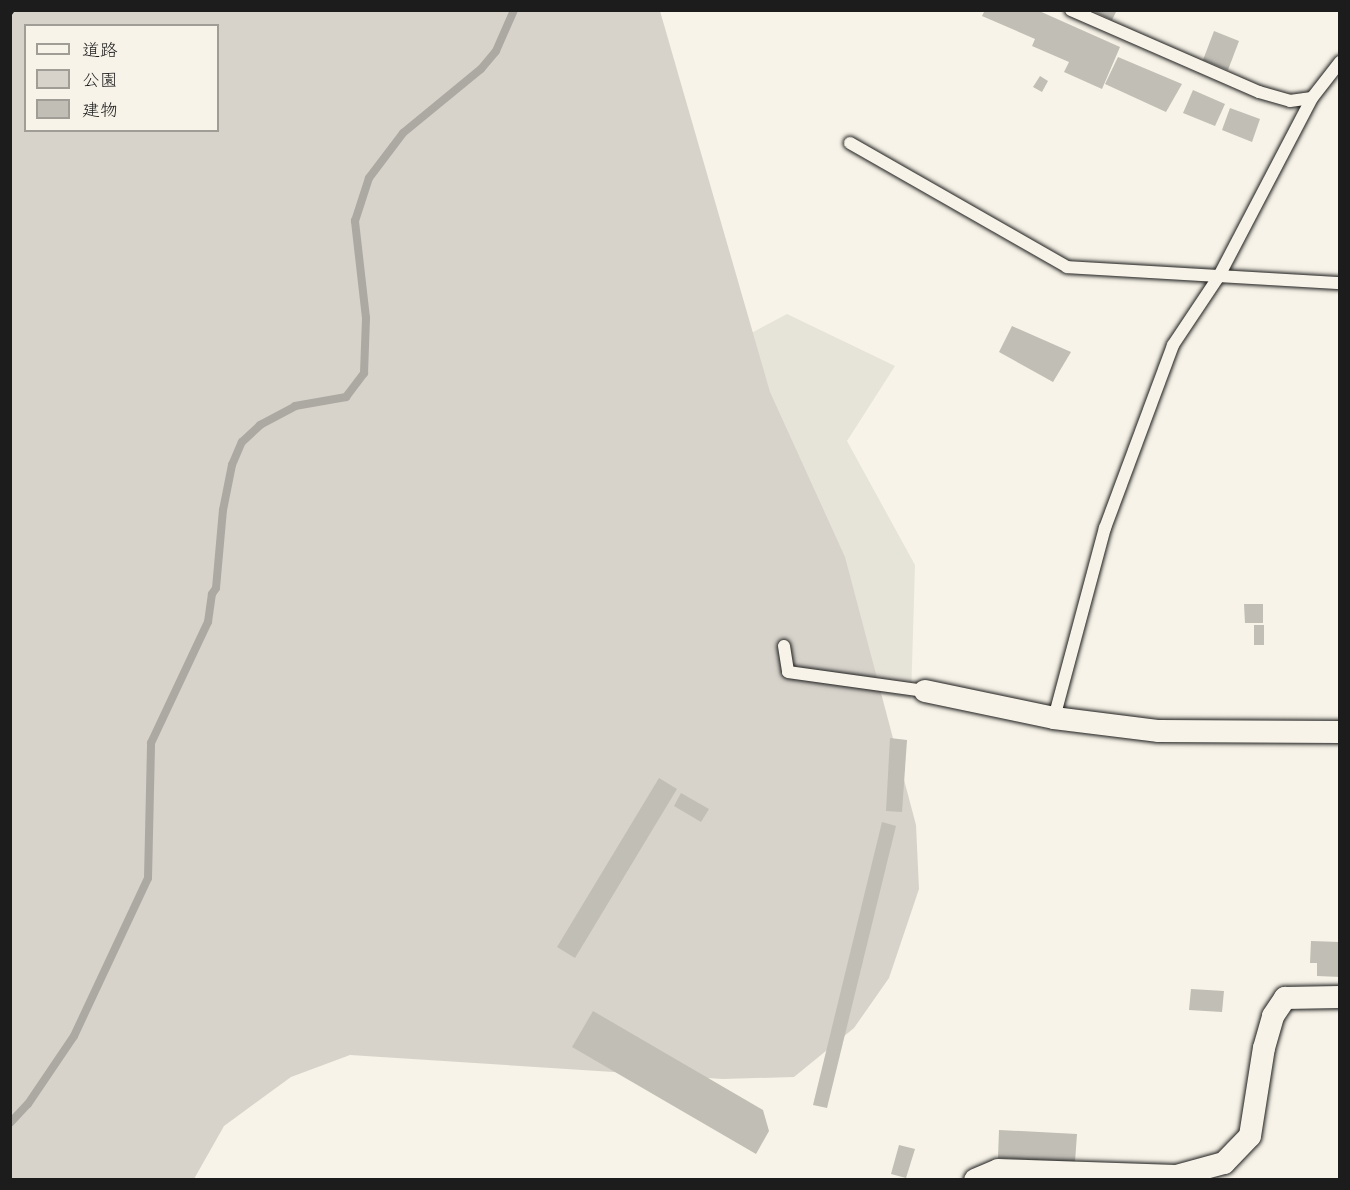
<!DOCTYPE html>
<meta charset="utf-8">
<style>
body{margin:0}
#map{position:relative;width:1350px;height:1190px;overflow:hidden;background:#f7f3e8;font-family:"Gochi Hand","Klee One",sans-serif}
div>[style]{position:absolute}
.built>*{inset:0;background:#e6e3d9}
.green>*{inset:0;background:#d7d3cb}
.stream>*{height:8px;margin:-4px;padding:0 4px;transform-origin:4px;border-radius:4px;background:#aca9a2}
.building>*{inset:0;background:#c0beb5}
.path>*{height:4px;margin-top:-2px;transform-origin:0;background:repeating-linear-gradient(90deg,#1c1c1c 0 6px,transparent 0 10.5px)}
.roads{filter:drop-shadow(0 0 2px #1c1c1c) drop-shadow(0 0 2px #1c1c1c)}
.service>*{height:12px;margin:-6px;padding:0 6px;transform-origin:6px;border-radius:6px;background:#f7f3e8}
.minor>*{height:22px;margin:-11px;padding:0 11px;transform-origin:11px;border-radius:11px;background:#f7f3e8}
span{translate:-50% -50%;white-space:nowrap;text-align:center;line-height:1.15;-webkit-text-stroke:5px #f7f3e8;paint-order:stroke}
.frame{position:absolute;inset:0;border:12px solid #1c1c1c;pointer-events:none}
.legend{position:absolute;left:24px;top:24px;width:195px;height:108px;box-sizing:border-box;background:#f7f3e8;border:2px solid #9f9d96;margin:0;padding:8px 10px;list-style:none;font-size:18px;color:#1c1c1c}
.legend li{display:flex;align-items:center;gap:12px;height:30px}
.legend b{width:30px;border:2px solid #9f9d96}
</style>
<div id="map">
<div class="built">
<i style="clip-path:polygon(787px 314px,895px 366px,847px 441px,915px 565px,911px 699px,744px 672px,684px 369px)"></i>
</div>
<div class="green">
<i style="clip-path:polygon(evenodd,10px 11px,660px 11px,770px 392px,845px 557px,916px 825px,919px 889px,889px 978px,854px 1028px,794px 1077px,723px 1079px,350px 1055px,291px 1077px,224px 1126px,194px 1179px,11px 1179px,10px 11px,26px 26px,218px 26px,218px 130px,26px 130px,26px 26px)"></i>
</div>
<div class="stream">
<i style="left:10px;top:1123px;width:26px;rotate:-47deg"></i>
<i style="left:28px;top:1104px;width:82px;rotate:-55.9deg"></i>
<i style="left:74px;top:1036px;width:174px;rotate:-64.9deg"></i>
<i style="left:148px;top:878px;width:135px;rotate:-88.7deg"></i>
<i style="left:151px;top:743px;width:134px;rotate:-64.8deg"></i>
<i style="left:208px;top:622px;width:28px;rotate:-82deg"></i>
<i style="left:212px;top:594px;width:7px;rotate:-56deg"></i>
<i style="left:216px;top:588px;width:78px;rotate:-84.9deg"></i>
<i style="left:223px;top:510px;width:46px;rotate:-78.7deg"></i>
<i style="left:232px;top:465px;width:25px;rotate:-67deg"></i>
<i style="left:242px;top:442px;width:25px;rotate:-43deg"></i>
<i style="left:260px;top:425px;width:40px;rotate:-28deg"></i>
<i style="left:295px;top:406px;width:52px;rotate:-10deg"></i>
<i style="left:346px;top:397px;width:30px;rotate:-53deg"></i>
<i style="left:364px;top:373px;width:55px;rotate:-87.9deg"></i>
<i style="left:366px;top:318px;width:98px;rotate:-96.5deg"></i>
<i style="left:355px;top:221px;width:45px;rotate:-72deg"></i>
<i style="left:369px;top:178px;width:56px;rotate:-52.9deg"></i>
<i style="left:403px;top:133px;width:101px;rotate:-39.4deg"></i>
<i style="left:481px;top:69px;width:23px;rotate:-50deg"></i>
<i style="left:496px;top:51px;width:45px;rotate:-66.3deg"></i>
</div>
<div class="building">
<i style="clip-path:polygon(985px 10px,1037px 10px,1120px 47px,1102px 89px,1064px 72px,1069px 62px,1032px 46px,1035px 39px,982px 16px)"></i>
<i style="clip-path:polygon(1091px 10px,1117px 10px,1112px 20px)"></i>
<i style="clip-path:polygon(1214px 31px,1239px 41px,1228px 70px,1203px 60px)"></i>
<i style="clip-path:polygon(1118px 57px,1182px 84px,1166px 112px,1105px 84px)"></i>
<i style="clip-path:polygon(1040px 76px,1048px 81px,1042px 92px,1033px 87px)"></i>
<i style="clip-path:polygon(1193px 90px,1225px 104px,1215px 126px,1183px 113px)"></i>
<i style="clip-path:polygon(1230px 108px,1260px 119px,1252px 142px,1222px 130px)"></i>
<i style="clip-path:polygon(1012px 326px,1071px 352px,1053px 382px,999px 352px)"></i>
<i style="clip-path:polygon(1244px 604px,1263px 604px,1263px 623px,1245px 623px)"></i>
<i style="clip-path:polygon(1254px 625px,1264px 625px,1264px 645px,1254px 645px)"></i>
<i style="clip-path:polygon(890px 738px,907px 740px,902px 812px,886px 811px)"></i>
<i style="clip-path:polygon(659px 778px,677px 789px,575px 958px,557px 947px)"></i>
<i style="clip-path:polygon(681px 793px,709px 809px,701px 822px,674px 806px)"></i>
<i style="clip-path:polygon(882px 822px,896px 826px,827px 1108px,813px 1105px)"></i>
<i style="clip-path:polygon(1311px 941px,1340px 942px,1340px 977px,1317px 976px,1317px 963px,1310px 963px)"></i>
<i style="clip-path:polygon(1191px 989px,1224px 991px,1222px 1012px,1189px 1010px)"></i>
<i style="clip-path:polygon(593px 1011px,763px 1110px,769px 1131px,756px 1154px,572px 1047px)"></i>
<i style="clip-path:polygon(999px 1130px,1077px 1134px,1075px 1162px,998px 1158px)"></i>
<i style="clip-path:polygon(899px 1145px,915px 1149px,906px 1178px,891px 1174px)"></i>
</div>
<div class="path">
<i style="left:10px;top:14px;width:5px;rotate:-53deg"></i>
</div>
<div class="roads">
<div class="service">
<i style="left:1071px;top:10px;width:205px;rotate:23.6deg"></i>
<i style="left:1259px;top:92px;width:32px;rotate:16deg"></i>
<i style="left:1290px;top:101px;width:22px;rotate:-8deg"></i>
<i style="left:1312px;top:98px;width:46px;rotate:-52.1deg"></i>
<i style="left:850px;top:143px;width:250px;rotate:29.7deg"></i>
<i style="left:1067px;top:267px;width:273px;rotate:3.4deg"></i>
<i style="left:784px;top:646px;width:26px;rotate:81deg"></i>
<i style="left:788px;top:672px;width:138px;rotate:7.9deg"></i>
<i style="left:1054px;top:718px;width:197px;rotate:-75deg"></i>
<i style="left:1105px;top:528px;width:195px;rotate:-69.6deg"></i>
<i style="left:1173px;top:345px;width:83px;rotate:-56.3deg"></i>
<i style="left:1219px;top:276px;width:201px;rotate:-62.4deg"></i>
</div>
<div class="minor">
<i style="left:925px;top:691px;width:132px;rotate:11.8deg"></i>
<i style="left:1054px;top:718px;width:106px;rotate:7.1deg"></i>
<i style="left:1159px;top:731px;width:181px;rotate:0.3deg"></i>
<i style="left:975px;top:1180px;width:25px;rotate:-23deg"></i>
<i style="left:998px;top:1170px;width:178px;rotate:1.9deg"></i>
<i style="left:1176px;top:1176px;width:50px;rotate:-15.2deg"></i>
<i style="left:1224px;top:1163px;width:37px;rotate:-46deg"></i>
<i style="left:1250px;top:1136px;width:89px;rotate:-81deg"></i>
<i style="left:1264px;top:1048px;width:33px;rotate:-74deg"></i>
<i style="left:1273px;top:1016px;width:22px;rotate:-56deg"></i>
<i style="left:1285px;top:998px;width:55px;rotate:-1deg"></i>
</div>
</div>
<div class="frame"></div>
<ul class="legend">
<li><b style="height:8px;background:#f7f3e8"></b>道路</li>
<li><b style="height:16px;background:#d7d3cb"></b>公園</li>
<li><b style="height:16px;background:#c0beb5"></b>建物</li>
</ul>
</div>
